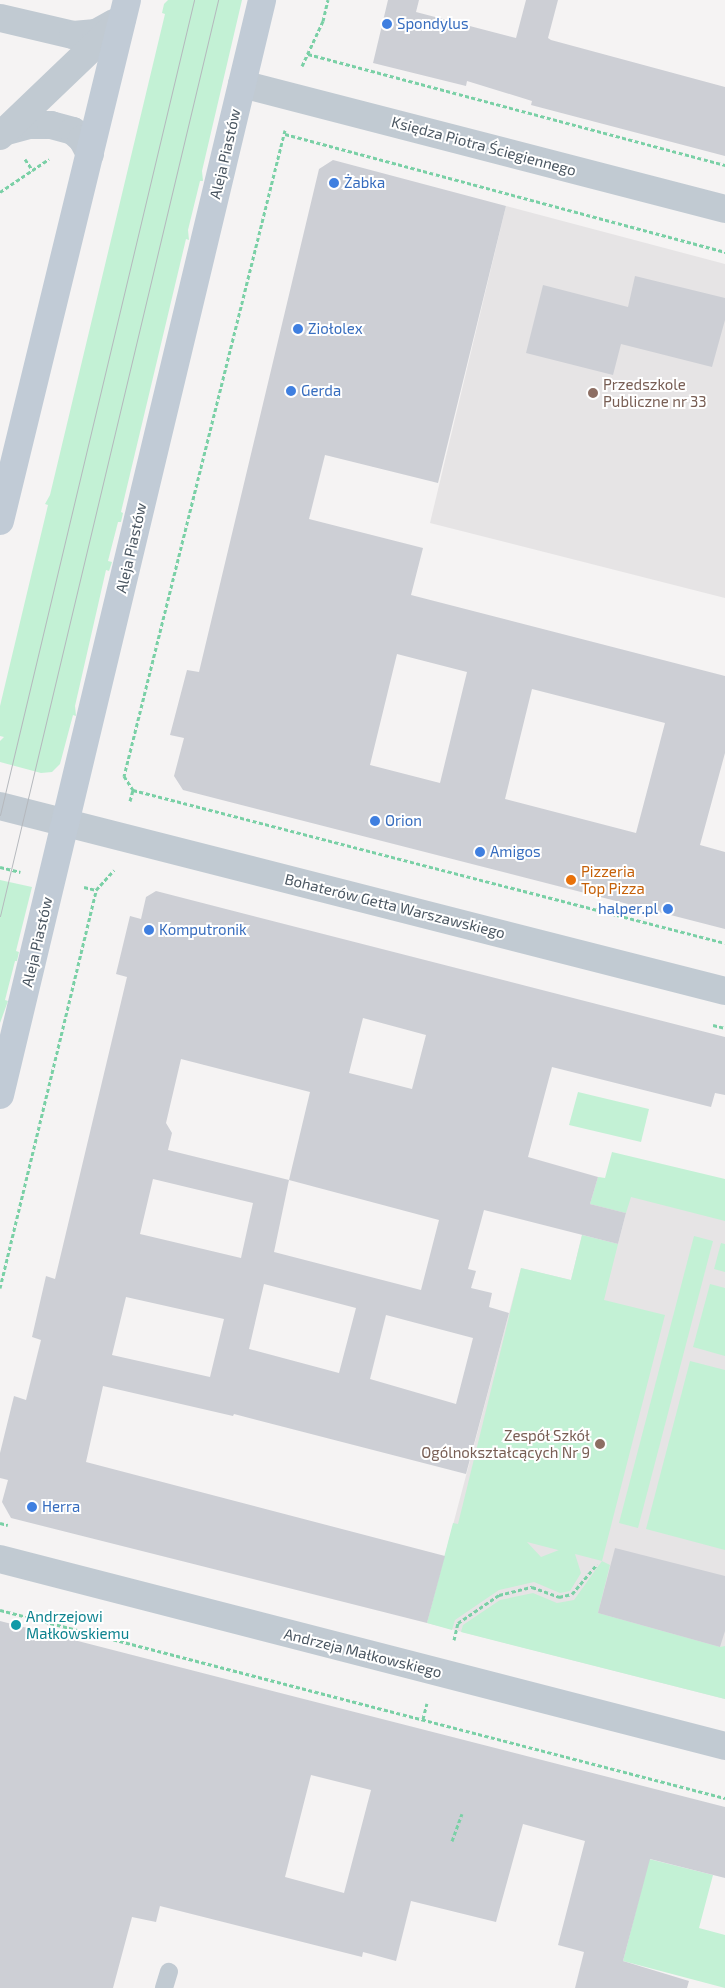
<!DOCTYPE html>
<meta charset="utf-8">
<style>
body{margin:0}
#map{position:relative;width:725px;height:1988px;overflow:hidden;background:#f5f3f3;font-family:"Exo 2",sans-serif}
div>[style]{position:absolute}
.education>*{inset:0;background:#e6e4e5}
.green>*{inset:0;background:#c3f1d5}
.building>*{inset:0;background:#cdcfd5}
.path>*{height:3px;margin-top:-1.5px;transform-origin:0;background:repeating-linear-gradient(90deg,#7ad0a6 0 4px,transparent 0 6.5px)}
.lane>*{height:18px;margin:-9px;padding:0 9px;transform-origin:9px;border-radius:9px;background:#c1cad2}
.street>*{height:28px;margin:-14px;padding:0 14px;transform-origin:14px;border-radius:14px;background:#c1cad2}
.secondary>*{height:28px;margin:-14px;padding:0 14px;transform-origin:14px;border-radius:14px;background:#c1cbd6}
.tram>*{height:1px;margin:-0.5px;padding:0 0.5px;transform-origin:0.5px;border-radius:0.5px;background:#b5b8bd}
.dots>*{width:14px;height:14px;translate:-50% -50%;box-sizing:border-box;border:2px solid #fff;border-radius:50%}
span{translate:-50% -50%;white-space:nowrap;text-align:center;line-height:1.15;-webkit-text-stroke:4px #fff;paint-order:stroke}
.shop-label{font-size:15px;color:#366cbe}
.left{translate:0 -50%;text-align:left}
.right{translate:-100% -50%;text-align:right}
.street-label{font-size:15px;color:#4a5661}
.education-label{font-size:15px;color:#785e54}
.food-label{font-size:15px;color:#c56008}
.culture-label{font-size:15px;color:#0d838f}
</style>
<div id="map">
<div class="education">
<i style="clip-path:polygon(506px 206px,725px 264px,725px 598px,430px 523px)"></i>
<i style="clip-path:polygon(598px 1177px,725px 1208px,725px 1699px,427px 1623px,521px 1268px,571px 1280px,582px 1235px,618px 1244px,626px 1213px,590px 1204px)"></i>
</div>
<div class="green">
<i style="clip-path:polygon(168px 0,242px 0,202px 171px,203px 181px,200px 181px,188px 230px,189px 240px,186px 239px,121px 512px,123px 513px,121px 522px,118px 522px,108px 561px,112px 562px,109px 571px,106px 570px,75px 706px,76px 716px,73px 715px,60px 764px,52px 772px,41px 773px,0 762px,0 741px,4px 737px,0 736px,0 706px,48px 505px,45px 504px,50px 495px,165px 14px,162px 13px,164px 4px)"></i>
<i style="clip-path:polygon(0 880px,32px 887px,16px 951px,19px 952px,17px 961px,15px 961px,5px 1000px,8px 1001px,0 1023px)"></i>
<i style="clip-path:polygon(578px 1092px,649px 1109px,641px 1142px,569px 1125px)"></i>
<i style="clip-path:polygon(612px 1152px,725px 1179px,725px 1221px,631px 1197px,626px 1213px,590px 1204px,598px 1177px,605px 1178px)"></i>
<i style="clip-path:polygon(evenodd,582px 1235px,618px 1244px,604px 1300px,665px 1315px,602px 1561px,610px 1565px,598px 1613px,720px 1647px,725px 1646px,725px 1699px,461px 1632px,463px 1625px,500px 1600px,533px 1593px,557px 1603px,574px 1600px,602px 1561px,575px 1554px,581px 1573px,570px 1591px,560px 1593px,534px 1582px,499px 1590px,455px 1620px,452px 1630px,427px 1623px,453px 1523px,458px 1524px,521px 1268px,571px 1280px,582px 1235px,527px 1542px,558px 1550px,559px 1550px,541px 1557px,527px 1542px)"></i>
<i style="clip-path:polygon(694px 1236px,713px 1241px,638px 1528px,619px 1523px)"></i>
<i style="clip-path:polygon(721px 1243px,725px 1244px,725px 1272px,714px 1269px)"></i>
<i style="clip-path:polygon(710px 1284px,725px 1288px,725px 1356px,693px 1347px)"></i>
<i style="clip-path:polygon(690px 1361px,725px 1370px,725px 1550px,646px 1529px)"></i>
<i style="clip-path:polygon(637px 1856px,713px 1875px,699px 1928px,725px 1935px,725px 1988px,623px 1961px,644px 1879px)"></i>
</div>
<div class="building">
<i style="clip-path:polygon(388px 0,419px 0,416px 12px,516px 38px,526px 0,558px 0,548px 38px,551px 40px,725px 87px,725px 156px,531px 105px,532px 101px,467px 81px,466px 86px,373px 63px)"></i>
<i style="clip-path:polygon(evenodd,333px 160px,506px 206px,438px 483px,325px 455px,309px 519px,423px 548px,411px 595px,725px 676px,725px 753px,700px 845px,725px 852px,725px 929px,183px 790px,174px 776px,184px 738px,170px 735px,187px 670px,199px 672px,319px 169px,333px 160px,397px 654px,467px 672px,440px 783px,370px 765px,397px 654px,333px 160px,532px 689px,665px 723px,636px 833px,505px 799px,532px 689px)"></i>
<i style="clip-path:polygon(635px 276px,725px 298px,725px 320px,712px 367px,621px 344px,613px 375px,526px 353px,543px 285px,628px 307px)"></i>
<i style="clip-path:polygon(evenodd,156px 891px,725px 1037px,725px 1095px,715px 1093px,711px 1107px,552px 1067px,528px 1157px,598px 1177px,590px 1204px,626px 1213px,618px 1244px,484px 1210px,468px 1269px,476px 1271px,471px 1288px,492px 1293px,489px 1307px,509px 1313px,466px 1474px,234px 1414px,233px 1416px,103px 1386px,86px 1462px,445px 1556px,427px 1623px,11px 1518px,2px 1502px,8px 1480px,0 1478px,0 1453px,14px 1396px,26px 1400px,41px 1340px,32px 1337px,46px 1276px,55px 1279px,127px 977px,116px 974px,130px 916px,141px 919px,146px 897px,156px 891px,363px 1018px,426px 1035px,412px 1089px,349px 1073px,363px 1018px,156px 891px,181px 1059px,310px 1092px,289px 1180px,168px 1150px,172px 1133px,166px 1123px,181px 1059px,156px 891px,153px 1179px,253px 1203px,241px 1258px,140px 1234px,153px 1179px,156px 891px,289px 1180px,439px 1220px,421px 1290px,274px 1252px,289px 1180px,156px 891px,264px 1284px,356px 1308px,339px 1373px,249px 1349px,264px 1284px,156px 891px,126px 1297px,224px 1319px,210px 1377px,112px 1355px,126px 1297px,156px 891px,386px 1315px,473px 1338px,456px 1404px,370px 1379px,386px 1315px)"></i>
<i style="clip-path:polygon(615px 1548px,725px 1576px,725px 1631px,720px 1647px,598px 1613px)"></i>
<i style="clip-path:polygon(evenodd,0 1621px,725px 1807px,725px 1878px,650px 1859px,623px 1961px,689px 1981px,687px 1988px,575px 1988px,584px 1952px,558px 1945px,585px 1841px,523px 1824px,496px 1922px,411px 1901px,396px 1961px,363px 1952px,362px 1957px,160px 1906px,156px 1922px,132px 1917px,113px 1988px,0 1988px,0 1621px,311px 1775px,371px 1790px,344px 1893px,285px 1877px,311px 1775px)"></i>
</div>
<div class="path">
<i style="left:308px;top:54px;width:432px;rotate:14.9deg"></i>
<i style="left:302px;top:66px;width:50px;rotate:-65deg"></i>
<i style="left:323px;top:21px;width:22px;rotate:-77deg"></i>
<i style="left:285px;top:130px;width:666px;rotate:103.99deg"></i>
<i style="left:124px;top:776px;width:17px;rotate:57deg"></i>
<i style="left:133px;top:790px;width:611px;rotate:14.49deg"></i>
<i style="left:285px;top:134px;width:456px;rotate:15deg"></i>
<i style="left:25px;top:159px;width:14px;rotate:56deg"></i>
<i style="left:0;top:192px;width:59px;rotate:-34deg"></i>
<i style="left:130px;top:801px;width:11px;rotate:-75deg"></i>
<i style="left:0;top:867px;width:21px;rotate:14deg"></i>
<i style="left:84px;top:887px;width:12px;rotate:14deg"></i>
<i style="left:713px;top:1025px;width:12px;rotate:14deg"></i>
<i style="left:0;top:1288px;width:409px;rotate:-76.4deg"></i>
<i style="left:96px;top:890px;width:27px;rotate:-48deg"></i>
<i style="left:0;top:1523px;width:8px;rotate:14deg"></i>
<i style="left:0;top:1610px;width:749px;rotate:14.54deg"></i>
<i style="left:454px;top:1640px;width:17px;rotate:-77deg"></i>
<i style="left:458px;top:1623px;width:50px;rotate:-34.3deg"></i>
<i style="left:499px;top:1595px;width:34px;rotate:-14deg"></i>
<i style="left:532px;top:1587px;width:29px;rotate:20deg"></i>
<i style="left:559px;top:1597px;width:13px;rotate:-13deg"></i>
<i style="left:572px;top:1594px;width:39px;rotate:-50deg"></i>
<i style="left:423px;top:1719px;width:16px;rotate:-76deg"></i>
<i style="left:452px;top:1841px;width:29px;rotate:-70deg"></i>
</div>
<div class="lane">
<i style="left:164px;top:1988px;width:17px;rotate:-73deg"></i>
</div>
<div class="street">
<i style="left:0;top:18px;width:75px;rotate:13.1deg"></i>
<i style="left:73px;top:35px;width:23px;rotate:-5deg"></i>
<i style="left:96px;top:33px;width:21px;rotate:-29deg"></i>
<i style="left:242px;top:84px;width:499px;rotate:14.5deg"></i>
<i style="left:7px;top:131px;width:23px;rotate:-15deg"></i>
<i style="left:29px;top:125px;width:22px"></i>
<i style="left:51px;top:125px;width:23px;rotate:15deg"></i>
<i style="left:73px;top:131px;width:12px;rotate:42deg"></i>
<i style="left:82px;top:139px;width:17px;rotate:62deg"></i>
<i style="left:0;top:136px;width:169px;rotate:-43.8deg"></i>
<i style="left:0;top:806px;width:748px;rotate:14.31deg"></i>
<i style="left:0;top:1559px;width:749px;rotate:14.46deg"></i>
</div>
<div class="secondary">
<i style="left:0;top:521px;width:536px;rotate:-76.3deg"></i>
<i style="left:0;top:1095px;width:1126px;rotate:-76.54deg"></i>
</div>
<div class="tram">
<i style="left:0;top:815px;width:838px;rotate:-76.61deg"></i>
<i style="left:0;top:916px;width:942px;rotate:-76.61deg"></i>
</div>
<div class="dots">
<i style="left:387px;top:24px;background:#3f7fe0"></i>
<i style="left:334px;top:183px;background:#3f7fe0"></i>
<i style="left:298px;top:329px;background:#3f7fe0"></i>
<i style="left:291px;top:391px;background:#3f7fe0"></i>
<i style="left:593px;top:393px;background:#8d6e63"></i>
<i style="left:375px;top:821px;background:#3f7fe0"></i>
<i style="left:480px;top:852px;background:#3f7fe0"></i>
<i style="left:571px;top:880px;background:#e8710a"></i>
<i style="left:668px;top:909px;background:#3f7fe0"></i>
<i style="left:149px;top:930px;background:#3f7fe0"></i>
<i style="left:600px;top:1444px;background:#8d6e63"></i>
<i style="left:32px;top:1507px;background:#3f7fe0"></i>
<i style="left:16px;top:1625px;background:#0f9aa8"></i>
</div>
<div class="shop-label">
<span class="left" style="left:397px;top:24px">Spondylus</span>
<span class="left" style="left:344px;top:183px">Żabka</span>
<span class="left" style="left:308px;top:329px">Ziołolex</span>
<span class="left" style="left:301px;top:391px">Gerda</span>
<span class="left" style="left:385px;top:821px">Orion</span>
<span class="left" style="left:490px;top:852px">Amigos</span>
<span class="right" style="left:658px;top:909px">halper.pl</span>
<span class="left" style="left:159px;top:930px">Komputronik</span>
<span class="left" style="left:42px;top:1507px">Herra</span>
</div>
<div class="street-label">
<span style="left:484px;top:146px;rotate:15deg">Księdza Piotra Ściegiennego</span>
<span style="left:225px;top:154px;rotate:-77deg">Aleja Piastów</span>
<span style="left:131px;top:548px;rotate:-77deg">Aleja Piastów</span>
<span style="left:395px;top:906px;rotate:14deg">Bohaterów Getta Warszawskiego</span>
<span style="left:37px;top:942px;rotate:-77deg">Aleja Piastów</span>
<span style="left:363px;top:1653px;rotate:14deg">Andrzeja Małkowskiego</span>
</div>
<div class="education-label">
<span class="left" style="left:603px;top:393px">Przedszkole<br>Publiczne nr 33</span>
<span class="right" style="left:590px;top:1444px">Zespół Szkół<br>Ogólnokształcących Nr 9</span>
</div>
<div class="food-label">
<span class="left" style="left:581px;top:880px">Pizzeria<br>Top Pizza</span>
</div>
<div class="culture-label">
<span class="left" style="left:26px;top:1625px">Andrzejowi<br>Małkowskiemu</span>
</div>
</div>
